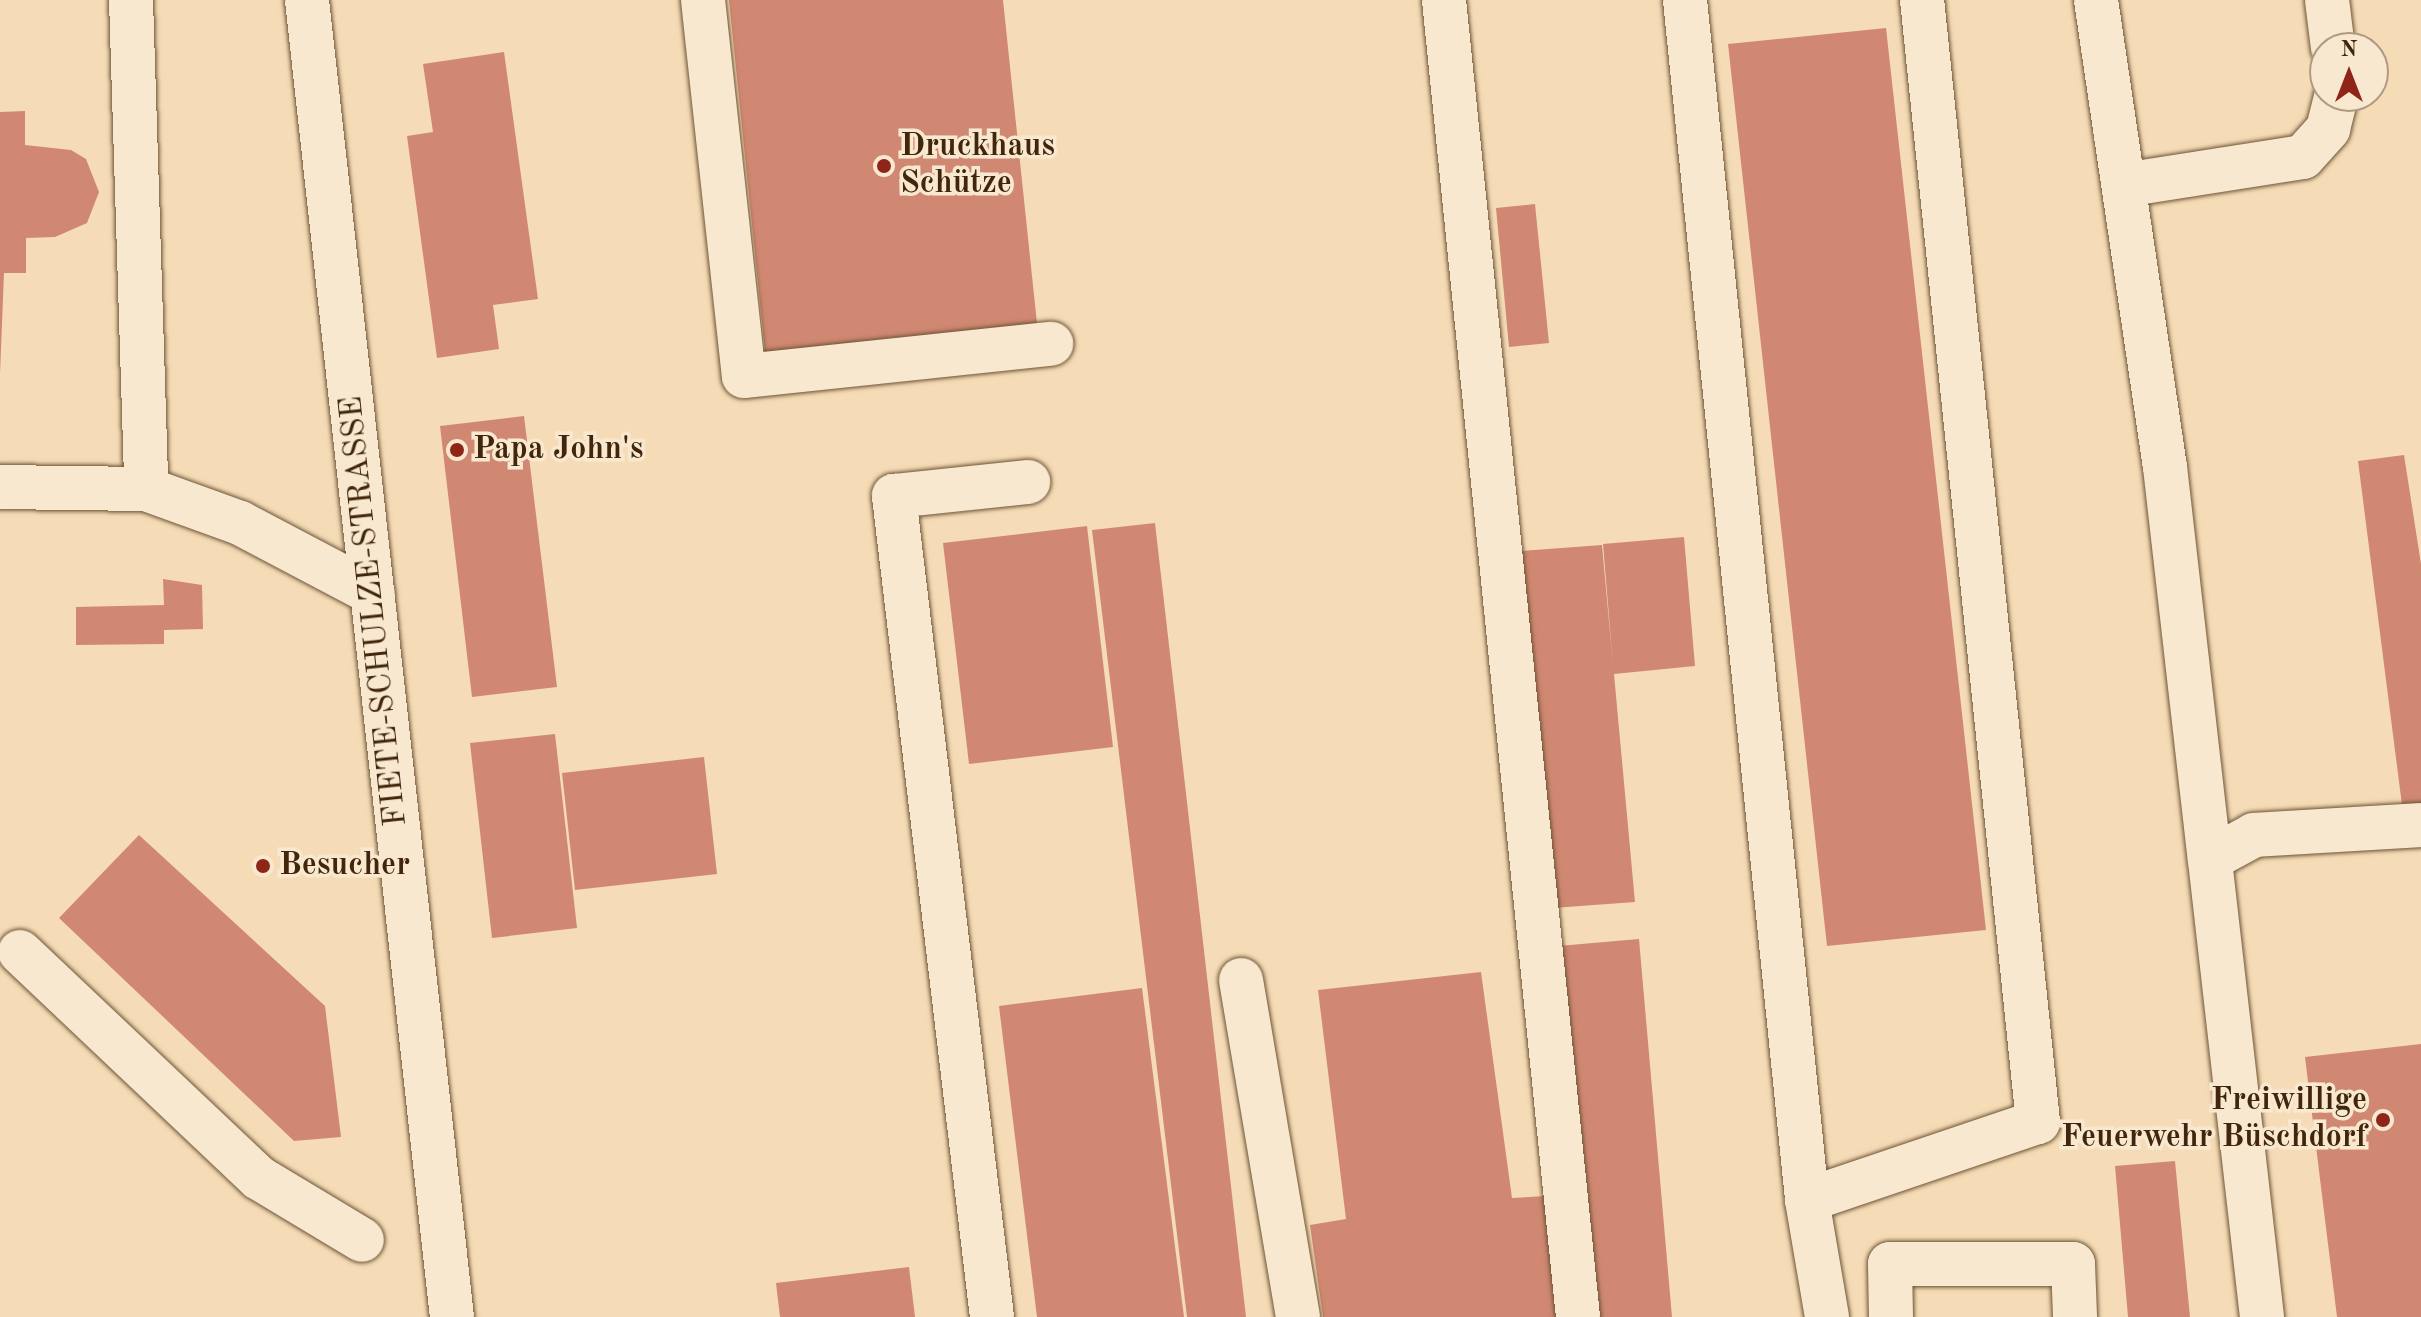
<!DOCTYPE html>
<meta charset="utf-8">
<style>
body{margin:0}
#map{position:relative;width:2421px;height:1317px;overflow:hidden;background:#f5dcb6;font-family:"Old Standard TT",serif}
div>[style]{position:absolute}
.building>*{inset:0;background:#d08872}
.roads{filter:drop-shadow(0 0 2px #6e5436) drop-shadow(0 0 2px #6e5436)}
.minor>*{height:44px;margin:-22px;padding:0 22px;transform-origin:22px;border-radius:22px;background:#f8e8d0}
.dots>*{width:22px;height:22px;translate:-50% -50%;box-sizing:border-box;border:4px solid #f8e8d0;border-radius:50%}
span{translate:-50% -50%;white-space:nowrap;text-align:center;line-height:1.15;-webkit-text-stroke:7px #f8e8d0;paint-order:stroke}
.poi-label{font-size:32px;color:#41260b;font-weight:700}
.left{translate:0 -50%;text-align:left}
.right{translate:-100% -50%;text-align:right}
.street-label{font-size:32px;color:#41260b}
.north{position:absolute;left:2309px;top:32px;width:80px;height:80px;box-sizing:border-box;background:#f8e8d0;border:2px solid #af9a81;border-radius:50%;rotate:0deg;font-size:22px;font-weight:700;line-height:32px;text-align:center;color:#41260b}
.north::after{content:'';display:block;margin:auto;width:28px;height:36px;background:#8f2418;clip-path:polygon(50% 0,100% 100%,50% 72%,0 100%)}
</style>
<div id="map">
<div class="building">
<i style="clip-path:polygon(729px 0,1003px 0,1038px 333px,766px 361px)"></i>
<i style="clip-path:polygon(1886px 28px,1986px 930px,1827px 946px,1728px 44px)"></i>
<i style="clip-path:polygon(504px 52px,538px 299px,493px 305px,499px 349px,437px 358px,407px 136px,433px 132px,423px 64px)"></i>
<i style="clip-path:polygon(25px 111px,25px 145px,71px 150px,86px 159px,99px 192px,87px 223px,55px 237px,26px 238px,26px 273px,4px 273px,0 374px,0 112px)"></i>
<i style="clip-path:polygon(1535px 204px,1549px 343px,1509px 347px,1496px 208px)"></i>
<i style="clip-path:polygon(524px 416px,557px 687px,472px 697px,440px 426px)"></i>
<i style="clip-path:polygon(2404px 455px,2421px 564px,2421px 803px,2402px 805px,2358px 461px)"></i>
<i style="clip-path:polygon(1155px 523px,1246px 1317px,1187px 1317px,1092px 530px)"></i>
<i style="clip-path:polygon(1087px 526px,1113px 747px,969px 764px,943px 543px)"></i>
<i style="clip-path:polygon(1684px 537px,1695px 666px,1614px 674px,1635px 902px,1553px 908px,1521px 551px,1602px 545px,1613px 665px,1603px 544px)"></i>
<i style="clip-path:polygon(163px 579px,202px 585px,203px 629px,164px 630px,164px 644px,76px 645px,76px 607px,164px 605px)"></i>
<i style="clip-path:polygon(555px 734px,577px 928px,492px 938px,470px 743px)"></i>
<i style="clip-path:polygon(704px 757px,717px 874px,575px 890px,562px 773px)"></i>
<i style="clip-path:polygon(139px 835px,325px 1006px,341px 1137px,294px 1141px,59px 918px)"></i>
<i style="clip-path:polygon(1639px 939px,1672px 1317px,1591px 1317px,1558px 946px)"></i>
<i style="clip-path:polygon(1481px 972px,1512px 1198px,1546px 1196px,1563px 1317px,1323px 1317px,1310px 1225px,1346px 1219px,1318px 990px)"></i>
<i style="clip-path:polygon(1142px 988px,1184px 1317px,1037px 1317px,999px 1006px)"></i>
<i style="clip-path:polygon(2421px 1044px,2421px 1317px,2337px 1317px,2305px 1057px)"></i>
<i style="clip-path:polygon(2175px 1161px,2190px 1317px,2128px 1317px,2115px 1166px)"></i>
<i style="clip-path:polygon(909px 1267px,915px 1317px,780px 1317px,776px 1283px)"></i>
</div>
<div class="roads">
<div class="minor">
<i style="left:131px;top:0;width:489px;rotate:88.2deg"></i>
<i style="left:146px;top:489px;width:100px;rotate:19.9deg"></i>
<i style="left:240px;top:523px;width:150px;rotate:27.8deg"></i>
<i style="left:307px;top:0;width:1325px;rotate:83.72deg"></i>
<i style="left:703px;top:0;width:378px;rotate:83.8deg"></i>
<i style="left:744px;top:376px;width:309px;rotate:-6deg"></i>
<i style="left:1444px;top:0;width:1324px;rotate:84.19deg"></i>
<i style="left:1685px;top:0;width:1206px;rotate:84.19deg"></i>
<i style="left:1807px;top:1200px;width:119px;rotate:80.3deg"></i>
<i style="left:2096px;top:0;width:472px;rotate:81.6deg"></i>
<i style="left:2165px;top:467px;width:395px;rotate:83.5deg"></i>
<i style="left:2327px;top:0;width:48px;rotate:82.9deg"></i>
<i style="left:2124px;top:185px;width:181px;rotate:-8.9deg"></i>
<i style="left:2303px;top:157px;width:38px;rotate:-48deg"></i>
<i style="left:2328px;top:129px;width:34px;rotate:-76deg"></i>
<i style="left:0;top:487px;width:146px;rotate:0.8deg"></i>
<i style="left:20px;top:952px;width:329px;rotate:43.4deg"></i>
<i style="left:259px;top:1178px;width:120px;rotate:31deg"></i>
<i style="left:1241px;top:980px;width:342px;rotate:80.4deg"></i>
<i style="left:1807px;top:1200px;width:244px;rotate:-18.7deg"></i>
<i style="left:2038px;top:1122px;width:1128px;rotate:-95.9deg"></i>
<i style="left:992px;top:1317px;width:827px;rotate:-96.81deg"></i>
<i style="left:894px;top:496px;width:135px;rotate:-6deg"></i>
<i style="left:1891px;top:1317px;width:53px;rotate:-91.1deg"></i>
<i style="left:1890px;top:1264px;width:183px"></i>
<i style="left:2073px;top:1264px;width:53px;rotate:87.8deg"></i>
<i style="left:2262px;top:1317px;width:461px;rotate:-96.5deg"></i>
<i style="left:2210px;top:859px;width:50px;rotate:-28.6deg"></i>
<i style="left:2254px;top:835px;width:167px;rotate:-3.4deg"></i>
</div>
</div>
<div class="dots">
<i style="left:884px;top:166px;background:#8f2418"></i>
<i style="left:457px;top:450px;background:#8f2418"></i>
<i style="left:263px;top:866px;background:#8f2418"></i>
<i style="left:2383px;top:1120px;background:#8f2418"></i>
</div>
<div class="poi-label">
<span class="left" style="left:900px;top:166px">Druckhaus<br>Schütze</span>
<span class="left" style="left:473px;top:450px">Papa John's</span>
<span class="left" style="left:279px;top:866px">Besucher</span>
<span class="right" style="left:2367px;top:1120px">Freiwillige<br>Feuerwehr Büschdorf</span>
</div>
<div class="street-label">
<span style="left:375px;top:611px;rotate:-96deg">FIETE-SCHULZE-STRASSE</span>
</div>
<div class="north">N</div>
</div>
